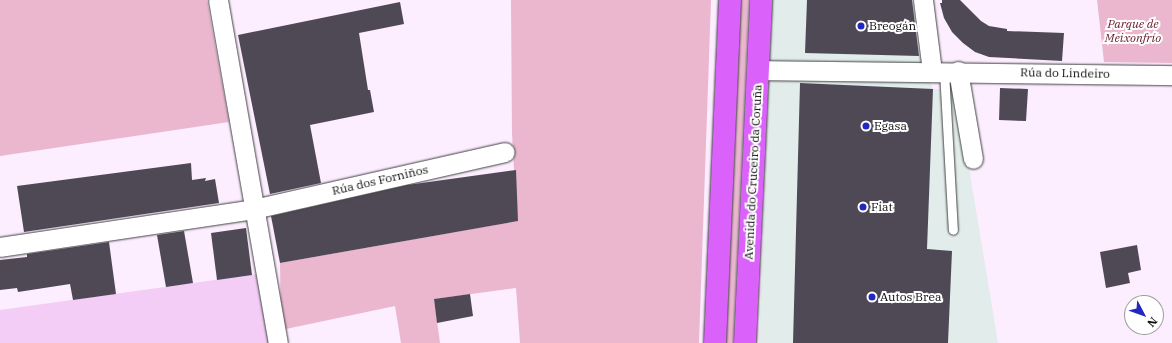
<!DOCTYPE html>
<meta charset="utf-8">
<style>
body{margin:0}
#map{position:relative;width:1172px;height:343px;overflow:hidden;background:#fcedff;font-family:"IBM Plex Serif",serif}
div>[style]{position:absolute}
.industrial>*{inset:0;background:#e1eceb}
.farmland>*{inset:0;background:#f3cdf5}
.green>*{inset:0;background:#eab7cf}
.building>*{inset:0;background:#4f4956}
.roads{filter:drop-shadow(0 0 1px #404040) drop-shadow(0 0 1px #404040)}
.service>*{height:9px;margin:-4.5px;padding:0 4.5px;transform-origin:4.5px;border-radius:4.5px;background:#fff}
.minor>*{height:19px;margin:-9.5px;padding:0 9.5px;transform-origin:9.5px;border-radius:9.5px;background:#fff}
.primary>*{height:22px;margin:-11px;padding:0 11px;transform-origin:11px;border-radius:11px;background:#da62fa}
.dots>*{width:11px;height:11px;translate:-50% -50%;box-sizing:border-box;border:2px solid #fff;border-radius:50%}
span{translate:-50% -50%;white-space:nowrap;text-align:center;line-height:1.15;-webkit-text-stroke:4px #fff;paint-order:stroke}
.park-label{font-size:12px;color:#661d29;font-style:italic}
.poi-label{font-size:12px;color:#0d0d0d}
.left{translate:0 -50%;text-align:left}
.street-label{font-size:12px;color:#0d0d0d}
.north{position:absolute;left:1124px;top:295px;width:40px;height:40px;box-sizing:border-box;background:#fff;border:1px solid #9e9e9e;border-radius:50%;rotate:131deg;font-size:11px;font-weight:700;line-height:16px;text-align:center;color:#0d0d0d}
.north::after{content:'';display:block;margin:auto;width:14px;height:18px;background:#2326bf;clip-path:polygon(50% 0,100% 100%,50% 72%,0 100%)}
</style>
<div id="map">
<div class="industrial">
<i style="clip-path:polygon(772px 0,913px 0,920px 56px,933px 89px,956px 89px,998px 343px,759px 343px)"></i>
</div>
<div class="farmland">
<i style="clip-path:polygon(258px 274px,271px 343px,0 343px,0 310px)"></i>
</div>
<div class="green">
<i style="clip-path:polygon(0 0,207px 0,229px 122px,0 156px)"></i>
<i style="clip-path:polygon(511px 0,711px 0,699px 343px,520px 343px,516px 288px,434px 299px,440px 343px,401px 343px,395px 306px,281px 330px,280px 263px,517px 221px,512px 134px)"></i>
<i style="clip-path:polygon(741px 0,749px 0,740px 191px,733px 343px,726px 343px)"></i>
<i style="clip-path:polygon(1097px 0,1172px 0,1172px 63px,1104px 62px)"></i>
</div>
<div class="building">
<i style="clip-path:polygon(807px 0,912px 0,919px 56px,805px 53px)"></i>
<i style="clip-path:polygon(942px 0,960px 0,981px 21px,989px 26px,1007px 29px,1007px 31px,1064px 33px,1062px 61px,989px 57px,975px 52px,963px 43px,952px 32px,944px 18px,940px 3px,942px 3px)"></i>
<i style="clip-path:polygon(400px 2px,404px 24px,359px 33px,368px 90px,370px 90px,374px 112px,310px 125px,321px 183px,270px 194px,238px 35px)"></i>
<i style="clip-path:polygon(800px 83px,933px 89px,927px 249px,952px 251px,948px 343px,793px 343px)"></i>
<i style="clip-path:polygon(1000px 88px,1028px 89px,1026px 121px,999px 120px)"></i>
<i style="clip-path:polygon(191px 163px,192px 180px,206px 178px,205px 181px,215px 179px,219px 203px,24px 232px,17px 186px)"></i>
<i style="clip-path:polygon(516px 170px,518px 221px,280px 263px,271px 216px,407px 185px)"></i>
<i style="clip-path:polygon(246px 228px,252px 275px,217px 280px,211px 233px)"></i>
<i style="clip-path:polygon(184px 231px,193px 283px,166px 287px,157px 235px)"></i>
<i style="clip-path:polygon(109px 242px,116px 294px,73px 300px,70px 284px,18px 292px,17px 288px,0 290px,0 260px,27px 257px,27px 254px)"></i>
<i style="clip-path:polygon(1137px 245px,1141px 270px,1128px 273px,1130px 283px,1106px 288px,1100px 252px)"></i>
<i style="clip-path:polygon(470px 294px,473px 316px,437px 323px,434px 299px)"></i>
</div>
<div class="roads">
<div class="service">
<i style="left:944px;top:71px;width:159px;rotate:86.8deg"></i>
</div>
<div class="minor">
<i style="left:218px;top:0;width:348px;rotate:80.1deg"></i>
<i style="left:923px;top:0;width:72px;rotate:82.8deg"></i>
<i style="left:758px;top:70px;width:414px;rotate:0.7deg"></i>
<i style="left:958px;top:71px;width:89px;rotate:80.3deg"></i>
<i style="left:0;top:247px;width:257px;rotate:-8.5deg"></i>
<i style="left:254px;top:209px;width:257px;rotate:-12.8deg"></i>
</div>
<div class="primary">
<i style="left:715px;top:343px;width:343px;rotate:-87.5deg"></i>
<i style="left:745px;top:343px;width:343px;rotate:-87.3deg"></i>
</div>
</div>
<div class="dots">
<i style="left:861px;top:26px;background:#2326bf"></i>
<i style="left:866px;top:126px;background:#2326bf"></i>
<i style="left:863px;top:207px;background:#2326bf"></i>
<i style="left:872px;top:297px;background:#2326bf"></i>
</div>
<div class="park-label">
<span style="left:1133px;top:31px">Parque de<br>Meixonfrío</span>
</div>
<div class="poi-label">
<span class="left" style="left:869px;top:26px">Breogán</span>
<span class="left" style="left:874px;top:126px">Egasa</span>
<span class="left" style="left:871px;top:207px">Fiat</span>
<span class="left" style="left:880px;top:297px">Autos Brea</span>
</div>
<div class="street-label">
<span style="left:1065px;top:73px;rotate:1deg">Rúa do Lindeiro</span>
<span style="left:753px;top:172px;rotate:-87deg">Avenida do Cruceiro da Coruña</span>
<span style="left:380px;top:180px;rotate:-13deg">Rúa dos Forniños</span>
</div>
<div class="north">N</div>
</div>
